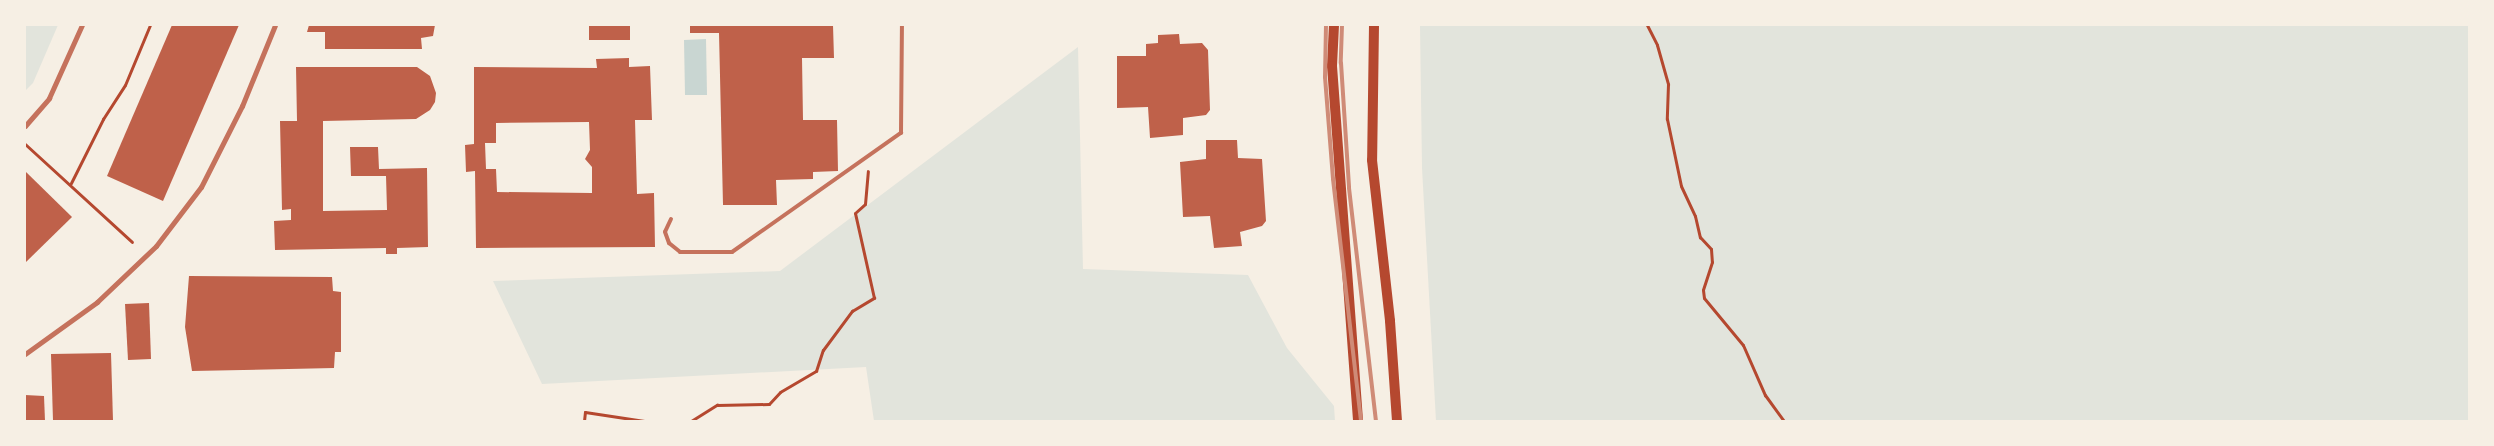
<!DOCTYPE html>
<style>
body{margin:0}
#map{position:relative;width:2494px;height:446px;overflow:hidden;background:#f6efe4;font-family:Signika,sans-serif}
div>[style]{position:absolute}
[style*='--x']{left:calc(var(--x)*1px);top:calc(var(--y)*1px);width:calc(var(--w)*1px);rotate:calc(var(--a)*1deg)}
.green>*{inset:0;background:#e2e4dc}
.water>*{inset:0;background:#c9d6d2}
.building>*{inset:0;background:#bf614a}
.path>*{height:3px;margin:-1.5px;padding:0 1.5px;transform-origin:1.5px;border-radius:1.5px;background:#b5482f}
.service>*{height:4px;margin:-2px;padding:0 2px;transform-origin:2px;border-radius:2px;background:#c5725c}
.minor>*{height:5px;margin:-2.5px;padding:0 2.5px;transform-origin:2.5px;border-radius:2.5px;background:#c5725c}
.secondary>*{height:10px;margin:-5px;padding:0 5px;transform-origin:5px;border-radius:5px;background:#b5482f}
.rail>*{height:4px;margin:-2px;padding:0 2px;transform-origin:2px;border-radius:2px;background:#cf8b77}
span{translate:-50% -50%;white-space:nowrap;text-align:center;line-height:1.15;-webkit-text-stroke:4px #f6efe4;paint-order:stroke}
.frame{position:absolute;inset:0;border:26px solid #f6efe4;pointer-events:none}
</style>
<div id="map">
<div class="green">
<i style="clip-path:polygon(25px 25px,58px 25px,33px 83px,25px 91px)"></i>
<i style="clip-path:polygon(1420px 25px,2469px 25px,2469px 421px,1436px 421px,1422px 168px)"></i>
<i style="clip-path:polygon(1078px 47px,1083px 269px,1248px 275px,1287px 348px,1334px 406px,1335px 421px,874px 421px,866px 367px,542px 384px,493px 281px,780px 271px)"></i>
</div>
<div class="water">
<i style="clip-path:polygon(706px 39px,707px 95px,685px 95px,684px 40px)"></i>
</div>
<div class="building">
<i style="clip-path:polygon(172px 25px,239px 25px,163px 201px,107px 176px)"></i>
<i style="clip-path:polygon(309px 25px,435px 25px,433px 36px,421px 38px,422px 49px,325px 49px,325px 32px,307px 32px)"></i>
<i style="clip-path:polygon(589px 25px,630px 25px,630px 40px,589px 40px)"></i>
<i style="clip-path:polygon(690px 25px,833px 25px,834px 58px,802px 58px,803px 120px,837px 120px,838px 171px,813px 172px,813px 179px,776px 180px,777px 205px,723px 205px,719px 33px,690px 33px)"></i>
<i style="clip-path:polygon(1179px 34px,1180px 44px,1202px 43px,1208px 50px,1210px 110px,1206px 115px,1183px 118px,1183px 135px,1150px 138px,1148px 107px,1117px 108px,1117px 56px,1146px 56px,1146px 44px,1158px 43px,1158px 35px)"></i>
<i style="clip-path:polygon(evenodd,629px 58px,629px 67px,650px 66px,652px 120px,635px 120px,637px 194px,654px 193px,655px 247px,476px 248px,475px 171px,466px 172px,465px 145px,474px 144px,474px 67px,597px 68px,596px 59px,629px 58px,589px 122px,590px 150px,585px 159px,592px 167px,592px 193px,497px 192px,496px 169px,486px 169px,485px 143px,496px 143px,496px 123px,589px 122px)"></i>
<i style="clip-path:polygon(296px 67px,417px 67px,430px 76px,436px 93px,435px 102px,430px 110px,416px 119px,323px 121px,323px 211px,387px 210px,386px 176px,351px 176px,350px 147px,378px 147px,379px 169px,427px 168px,428px 247px,397px 248px,397px 254px,386px 254px,386px 248px,275px 250px,274px 221px,291px 220px,291px 209px,282px 210px,280px 121px,297px 121px)"></i>
<i style="clip-path:polygon(1206px 140px,1237px 140px,1238px 158px,1262px 159px,1266px 221px,1262px 226px,1240px 232px,1242px 246px,1214px 248px,1210px 216px,1183px 217px,1180px 162px,1206px 159px)"></i>
<i style="clip-path:polygon(25px 171px,72px 217px,25px 263px)"></i>
<i style="clip-path:polygon(189px 276px,332px 277px,333px 291px,341px 292px,341px 352px,335px 352px,334px 368px,192px 371px,185px 327px)"></i>
<i style="clip-path:polygon(149px 303px,151px 359px,128px 360px,125px 304px)"></i>
<i style="clip-path:polygon(111px 353px,113px 421px,53px 421px,51px 354px)"></i>
<i style="clip-path:polygon(25px 395px,44px 396px,45px 421px,25px 421px)"></i>
</div>
<div class="path">
<i style="--x:1647;--y:25;--w:22;--a:63"></i>
<i style="--x:1657;--y:45;--w:41;--a:74.2"></i>
<i style="--x:1668;--y:84;--w:35;--a:92"></i>
<i style="--x:1667;--y:119;--w:68;--a:78.2"></i>
<i style="--x:1681;--y:186;--w:33;--a:65"></i>
<i style="--x:1695;--y:216;--w:22;--a:77"></i>
<i style="--x:1700;--y:237;--w:16;--a:47"></i>
<i style="--x:1711;--y:249;--w:13;--a:86"></i>
<i style="--x:1712;--y:262;--w:29;--a:108"></i>
<i style="--x:1703;--y:290;--w:8;--a:83"></i>
<i style="--x:1704;--y:298;--w:61;--a:50.3"></i>
<i style="--x:1743;--y:345;--w:55;--a:66.3"></i>
<i style="--x:1765;--y:395;--w:32;--a:54"></i>
<i style="--x:25;--y:144;--w:145;--a:42.5"></i>
<i style="--x:71;--y:183;--w:72;--a:-63.4"></i>
<i style="--x:103;--y:119;--w:40;--a:-57.1"></i>
<i style="--x:125;--y:85;--w:65;--a:-67.4"></i>
<i style="--x:584;--y:421;--w:9;--a:-84"></i>
<i style="--x:585;--y:412;--w:60;--a:8.7"></i>
<i style="--x:691;--y:421;--w:31;--a:-32"></i>
<i style="--x:717;--y:405;--w:52;--a:-1.1"></i>
<i style="--x:769;--y:404;--w:16;--a:-47"></i>
<i style="--x:780;--y:392;--w:42;--a:-30.3"></i>
<i style="--x:816;--y:371;--w:22;--a:-72"></i>
<i style="--x:823;--y:350;--w:49;--a:-53.4"></i>
<i style="--x:852;--y:311;--w:26;--a:-31"></i>
<i style="--x:874;--y:298;--w:87;--a:-102.6"></i>
<i style="--x:855;--y:213;--w:13;--a:-42"></i>
<i style="--x:865;--y:204;--w:33;--a:-85"></i>
</div>
<div class="service">
<i style="--x:671;--y:219;--w:14;--a:115"></i>
<i style="--x:665;--y:232;--w:12;--a:70"></i>
<i style="--x:669;--y:243;--w:14;--a:39"></i>
<i style="--x:680;--y:252;--w:52;--a:0"></i>
<i style="--x:732;--y:252;--w:207;--a:-35.2"></i>
<i style="--x:901;--y:133;--w:108;--a:-89.5"></i>
</div>
<div class="minor">
<i style="--x:25;--y:126;--w:37;--a:-49"></i>
<i style="--x:49;--y:98;--w:80;--a:-65.7"></i>
<i style="--x:25;--y:354;--w:89;--a:-35.8"></i>
<i style="--x:97;--y:302;--w:81;--a:-43.5"></i>
<i style="--x:156;--y:246;--w:74;--a:-52.7"></i>
<i style="--x:201;--y:187;--w:91;--a:-63.2"></i>
<i style="--x:242;--y:106;--w:87;--a:-67.8"></i>
</div>
<div class="secondary">
<i style="--x:1334;--y:25;--w:41;--a:92.8"></i>
<i style="--x:1332;--y:66;--w:356;--a:85.8"></i>
<i style="--x:1374;--y:25;--w:135;--a:90.8"></i>
<i style="--x:1372;--y:160;--w:162;--a:83.6"></i>
<i style="--x:1390;--y:321;--w:100;--a:86"></i>
</div>
<div class="rail">
<i style="--x:1326;--y:25;--w:52;--a:91.1"></i>
<i style="--x:1325;--y:77;--w:102;--a:85.5"></i>
<i style="--x:1333;--y:179;--w:244;--a:83.4"></i>
<i style="--x:1342;--y:25;--w:38;--a:92"></i>
<i style="--x:1341;--y:63;--w:125;--a:86.3"></i>
<i style="--x:1349;--y:188;--w:235;--a:83.4"></i>
</div>
<div class="frame"></div>
</div>
